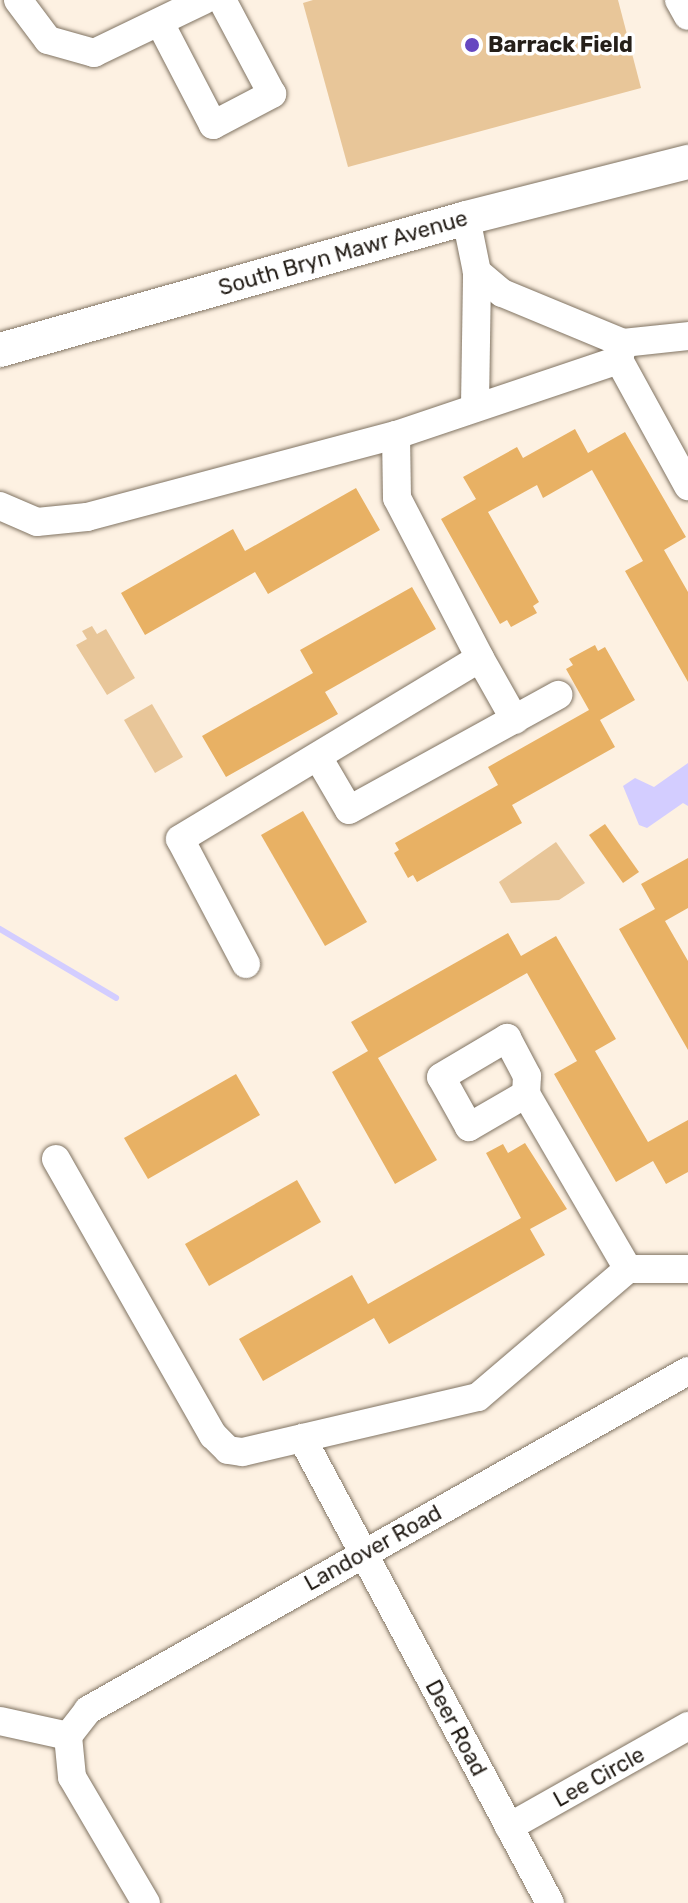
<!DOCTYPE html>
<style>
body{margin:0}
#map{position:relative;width:688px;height:1903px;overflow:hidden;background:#fdf1e2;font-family:Rubik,sans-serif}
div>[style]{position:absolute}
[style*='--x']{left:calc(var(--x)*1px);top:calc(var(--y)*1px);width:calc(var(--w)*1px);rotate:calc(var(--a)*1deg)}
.green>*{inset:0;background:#e8c699}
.water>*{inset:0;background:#d3cdff}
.stream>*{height:6px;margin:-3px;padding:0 3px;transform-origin:3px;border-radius:3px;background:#d3cdff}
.building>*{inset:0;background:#e8b164}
.roads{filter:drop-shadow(0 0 2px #817463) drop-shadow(0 0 2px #817463)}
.minor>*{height:28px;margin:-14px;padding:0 14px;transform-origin:14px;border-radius:14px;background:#fff}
.major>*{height:34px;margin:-17px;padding:0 17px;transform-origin:17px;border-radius:17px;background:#fff}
.dots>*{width:22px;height:22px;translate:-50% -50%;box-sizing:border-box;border:4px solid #fff;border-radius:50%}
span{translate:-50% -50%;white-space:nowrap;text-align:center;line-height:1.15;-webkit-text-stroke:7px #fff;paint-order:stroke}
.poi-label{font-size:22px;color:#251f19;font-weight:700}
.left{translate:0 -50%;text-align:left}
.street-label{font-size:22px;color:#251f19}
</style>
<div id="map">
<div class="green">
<i style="clip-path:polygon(313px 0,618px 0,641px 88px,348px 167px,303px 3px)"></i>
<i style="clip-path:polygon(92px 626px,97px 634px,106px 629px,135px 678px,107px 695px,76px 645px,87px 639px,82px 631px)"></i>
<i style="clip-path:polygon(152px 704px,183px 757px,155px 773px,124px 720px)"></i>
<i style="clip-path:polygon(556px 842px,585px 883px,559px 900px,511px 903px,499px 882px)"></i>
</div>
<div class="water">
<i style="clip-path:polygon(688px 763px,688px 806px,683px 803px,647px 828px,639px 825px,623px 786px,635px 778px,654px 787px)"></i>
</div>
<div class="stream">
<i style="--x:0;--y:929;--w:135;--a:30.7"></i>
</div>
<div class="building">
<i style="clip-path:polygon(575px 429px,588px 453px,625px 432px,686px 537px,664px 550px,688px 592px,688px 682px,625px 571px,643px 561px,592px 470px,543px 498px,537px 485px,488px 512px,539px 602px,533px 606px,537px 613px,511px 627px,507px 620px,500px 624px,441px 519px,476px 499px,463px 477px,517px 447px,523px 458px)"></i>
<i style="clip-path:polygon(356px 488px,380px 530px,268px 594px,255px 572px,145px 635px,121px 593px,233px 529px,245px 551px)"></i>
<i style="clip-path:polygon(412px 587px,436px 629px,325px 692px,338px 714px,226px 777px,202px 736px,313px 673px,300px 650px)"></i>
<i style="clip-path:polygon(595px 645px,598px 651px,605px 647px,635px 700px,600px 720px,615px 747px,512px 805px,522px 823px,417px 882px,413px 875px,408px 878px,394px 853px,399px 850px,395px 843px,498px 785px,488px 767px,589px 710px,566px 669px,573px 665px,569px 659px)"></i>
<i style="clip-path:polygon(303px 811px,367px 922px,325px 946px,261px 835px)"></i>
<i style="clip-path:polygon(605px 824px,639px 872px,623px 883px,589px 835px)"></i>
<i style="clip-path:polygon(688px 858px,688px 908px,665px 921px,688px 961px,688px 1050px,619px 929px,655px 909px,641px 884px)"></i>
<i style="clip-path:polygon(508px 933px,521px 956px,556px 936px,616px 1039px,595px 1051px,648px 1142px,688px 1120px,688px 1172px,666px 1184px,653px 1161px,616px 1182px,554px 1074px,577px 1061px,527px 973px,378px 1058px,437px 1160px,395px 1184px,332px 1072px,368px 1051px,351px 1022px)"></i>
<i style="clip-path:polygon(236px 1074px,260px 1115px,148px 1179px,124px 1138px)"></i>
<i style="clip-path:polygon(525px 1143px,567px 1209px,530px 1229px,545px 1255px,389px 1344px,374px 1318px,263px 1381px,239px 1339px,352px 1275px,368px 1304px,521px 1218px,486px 1153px,503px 1144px,508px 1153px)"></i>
<i style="clip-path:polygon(297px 1180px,321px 1222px,209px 1286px,185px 1244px)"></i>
</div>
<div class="roads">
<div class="minor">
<i style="--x:18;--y:0;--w:50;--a:53.1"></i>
<i style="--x:48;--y:40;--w:48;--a:15.8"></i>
<i style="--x:94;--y:53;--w:122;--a:-25.7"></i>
<i style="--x:679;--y:0;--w:18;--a:61"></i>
<i style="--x:160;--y:23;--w:115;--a:62.5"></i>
<i style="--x:213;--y:125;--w:67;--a:-27.7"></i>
<i style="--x:272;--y:94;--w:106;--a:-118"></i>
<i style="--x:623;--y:343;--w:65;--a:-6.1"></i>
<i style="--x:619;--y:360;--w:144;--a:61.3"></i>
<i style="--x:475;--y:405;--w:133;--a:-89.1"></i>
<i style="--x:0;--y:506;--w:40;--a:23.4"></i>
<i style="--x:37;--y:522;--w:50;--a:-5.7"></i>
<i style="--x:87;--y:517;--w:320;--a:-14.9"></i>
<i style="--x:396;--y:435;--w:235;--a:-18.6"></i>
<i style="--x:619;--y:360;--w:17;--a:-77"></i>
<i style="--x:623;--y:343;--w:131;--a:-157.5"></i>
<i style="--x:502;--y:293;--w:33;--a:-140"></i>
<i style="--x:477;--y:272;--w:55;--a:-101.5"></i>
<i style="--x:480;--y:658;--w:71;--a:60.6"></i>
<i style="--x:318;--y:757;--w:61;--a:59.7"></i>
<i style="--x:349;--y:810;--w:239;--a:-28.8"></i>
<i style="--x:246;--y:964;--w:141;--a:-117.8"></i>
<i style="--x:180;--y:839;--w:350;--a:-31.1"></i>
<i style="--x:480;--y:658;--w:180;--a:-117.4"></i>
<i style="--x:397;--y:498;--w:63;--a:-90.9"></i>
<i style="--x:526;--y:1094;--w:66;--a:149.9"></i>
<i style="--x:469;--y:1127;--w:57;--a:-119.2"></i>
<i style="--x:441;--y:1077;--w:77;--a:-30.6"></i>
<i style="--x:507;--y:1038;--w:43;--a:62.2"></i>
<i style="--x:527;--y:1076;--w:18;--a:93"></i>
<i style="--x:526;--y:1094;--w:203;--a:59.8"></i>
<i style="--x:56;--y:1159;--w:318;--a:60.4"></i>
<i style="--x:213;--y:1435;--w:21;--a:45"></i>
<i style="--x:228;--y:1450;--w:15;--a:8"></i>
<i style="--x:243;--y:1452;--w:241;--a:-13.2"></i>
<i style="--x:478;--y:1397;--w:197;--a:-40.5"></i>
<i style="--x:628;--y:1269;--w:60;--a:0"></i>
<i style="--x:302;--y:1438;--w:527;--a:61.93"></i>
<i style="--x:0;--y:1721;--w:70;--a:12.4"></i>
<i style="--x:68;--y:1736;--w:33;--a:-52"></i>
<i style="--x:88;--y:1710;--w:689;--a:-29.47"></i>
<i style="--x:68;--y:1736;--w:41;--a:84.4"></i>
<i style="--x:72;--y:1777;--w:146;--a:59.6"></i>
<i style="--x:509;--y:1827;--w:206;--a:-29.4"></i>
</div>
<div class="major">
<i style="--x:0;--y:350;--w:484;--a:-15.8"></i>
<i style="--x:466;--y:218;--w:229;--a:-14.2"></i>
</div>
</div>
<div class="dots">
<i style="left:472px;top:45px;background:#6647c0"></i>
</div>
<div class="poi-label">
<span class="left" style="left:488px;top:45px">Barrack Field</span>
</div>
<div class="street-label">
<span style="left:343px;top:253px;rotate:-16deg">South Bryn Mawr Avenue</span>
<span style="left:373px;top:1548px;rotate:-29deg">Landover Road</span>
<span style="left:456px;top:1728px;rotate:62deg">Deer Road</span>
<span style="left:599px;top:1777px;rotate:-29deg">Lee Circle</span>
</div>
</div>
